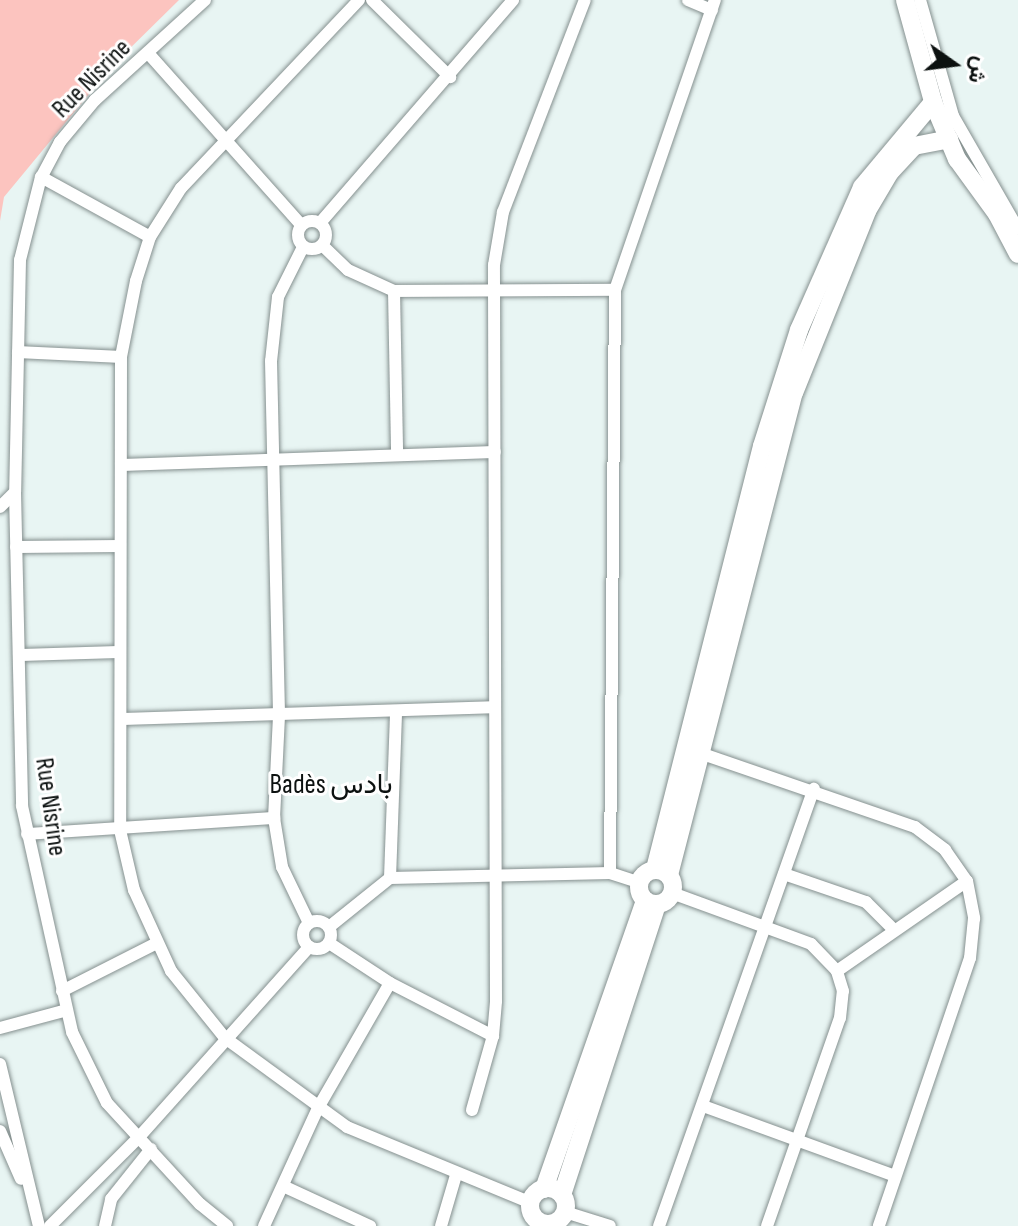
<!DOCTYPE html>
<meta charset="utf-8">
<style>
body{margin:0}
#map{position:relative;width:1018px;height:1226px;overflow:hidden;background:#e8f5f3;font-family:"Sofia Sans Condensed",Vazirmatn,sans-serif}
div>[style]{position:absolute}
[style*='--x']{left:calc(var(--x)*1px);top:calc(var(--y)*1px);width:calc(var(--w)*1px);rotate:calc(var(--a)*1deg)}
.green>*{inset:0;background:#fcc4bf}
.roads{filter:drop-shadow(0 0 2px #85908f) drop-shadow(0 0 2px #85908f)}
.street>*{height:12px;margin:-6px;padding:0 6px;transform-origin:6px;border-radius:6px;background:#fff}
.street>.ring{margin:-6px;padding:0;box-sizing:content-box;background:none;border:12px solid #fff;border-radius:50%}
.secondary>*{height:18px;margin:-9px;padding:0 9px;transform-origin:9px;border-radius:9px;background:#fff}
.secondary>.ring{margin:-9px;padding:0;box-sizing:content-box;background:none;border:18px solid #fff;border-radius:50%}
span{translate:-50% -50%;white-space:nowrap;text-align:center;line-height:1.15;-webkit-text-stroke:6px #fff;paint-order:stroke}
.street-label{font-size:26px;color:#0c1110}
.neighbourhood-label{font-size:28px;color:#0c1110}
.north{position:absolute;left:914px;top:24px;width:80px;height:80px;-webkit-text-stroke:6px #fff;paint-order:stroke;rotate:104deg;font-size:22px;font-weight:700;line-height:32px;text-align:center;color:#0c1110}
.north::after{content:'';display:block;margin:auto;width:28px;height:36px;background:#0c1110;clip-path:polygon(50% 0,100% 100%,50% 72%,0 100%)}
</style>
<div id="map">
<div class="green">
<i style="clip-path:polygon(0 0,179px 0,114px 64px,4px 197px,0 221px)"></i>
</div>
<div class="roads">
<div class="street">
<i style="--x:205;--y:0;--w:149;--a:137.7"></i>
<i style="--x:95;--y:100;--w:55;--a:129.8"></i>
<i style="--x:60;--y:142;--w:40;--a:118"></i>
<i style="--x:41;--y:177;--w:86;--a:104.2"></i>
<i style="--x:20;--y:260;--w:232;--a:91.2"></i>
<i style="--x:15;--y:492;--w:314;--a:88.7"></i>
<i style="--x:22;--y:806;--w:231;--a:77.5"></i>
<i style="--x:72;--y:1032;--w:79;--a:63.8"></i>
<i style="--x:107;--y:1103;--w:137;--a:47.4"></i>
<i style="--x:200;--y:1204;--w:35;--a:39"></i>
<i style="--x:359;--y:0;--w:259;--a:133.4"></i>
<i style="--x:181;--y:188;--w:58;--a:122.3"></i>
<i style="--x:150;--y:237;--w:46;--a:107.7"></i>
<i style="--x:136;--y:281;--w:77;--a:101.2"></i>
<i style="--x:121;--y:357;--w:473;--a:90.1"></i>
<i style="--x:120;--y:830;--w:62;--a:76.9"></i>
<i style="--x:134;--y:890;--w:89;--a:65.4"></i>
<i style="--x:171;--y:971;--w:86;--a:51.1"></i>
<i style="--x:225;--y:1038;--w:151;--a:36.1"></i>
<i style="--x:347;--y:1127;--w:199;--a:22.4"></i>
<i style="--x:372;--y:0;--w:110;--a:44.6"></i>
<i style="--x:688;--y:0;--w:26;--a:23"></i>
<i style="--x:920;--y:0;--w:121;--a:74.1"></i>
<i style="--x:953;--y:116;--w:130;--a:60.1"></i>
<i style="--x:148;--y:53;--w:230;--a:48.3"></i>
<i style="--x:41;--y:177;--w:124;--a:28.8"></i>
<i class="ring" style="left:298px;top:221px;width:16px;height:16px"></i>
<i style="--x:320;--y:223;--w:295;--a:-49.1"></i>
<i style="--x:322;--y:245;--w:36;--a:44"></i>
<i style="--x:348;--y:270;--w:51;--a:24.5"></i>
<i style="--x:394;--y:291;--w:221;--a:-0.3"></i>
<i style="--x:303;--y:247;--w:56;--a:116.6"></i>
<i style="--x:278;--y:297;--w:64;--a:96.2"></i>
<i style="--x:271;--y:361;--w:355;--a:88.7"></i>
<i style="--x:279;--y:716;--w:102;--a:92.8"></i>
<i style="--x:274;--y:818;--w:50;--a:80.7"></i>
<i style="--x:282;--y:867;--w:62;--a:64.3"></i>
<i style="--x:394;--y:291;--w:162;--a:88.9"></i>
<i style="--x:18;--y:352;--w:103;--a:2.8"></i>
<i style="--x:121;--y:465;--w:374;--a:-2"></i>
<i style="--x:0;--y:507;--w:21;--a:-45"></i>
<i style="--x:16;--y:547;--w:104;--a:-0.6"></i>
<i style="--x:19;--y:655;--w:101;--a:-1.7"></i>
<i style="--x:121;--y:719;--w:373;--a:-1.8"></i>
<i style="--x:694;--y:751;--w:234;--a:19"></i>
<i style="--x:915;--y:827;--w:38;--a:37"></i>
<i style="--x:945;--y:850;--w:38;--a:55"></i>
<i style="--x:967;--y:881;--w:38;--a:79"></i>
<i style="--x:974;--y:918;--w:40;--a:95.7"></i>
<i style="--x:970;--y:958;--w:283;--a:108.8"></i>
<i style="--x:27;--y:834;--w:248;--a:-3.7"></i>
<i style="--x:610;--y:873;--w:583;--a:-89.51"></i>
<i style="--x:615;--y:290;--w:307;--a:-71"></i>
<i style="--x:784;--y:874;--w:87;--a:18.9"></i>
<i style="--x:866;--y:902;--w:40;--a:45"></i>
<i style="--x:390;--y:878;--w:165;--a:-87.9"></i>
<i style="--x:672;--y:893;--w:148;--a:20.1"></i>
<i style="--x:811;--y:944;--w:37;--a:46"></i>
<i style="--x:837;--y:971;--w:158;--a:-34.7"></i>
<i class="ring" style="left:303px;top:921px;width:16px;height:16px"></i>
<i style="--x:329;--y:927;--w:78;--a:-38.8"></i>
<i style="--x:390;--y:878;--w:220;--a:-1.3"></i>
<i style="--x:610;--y:873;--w:32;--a:18"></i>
<i style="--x:329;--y:943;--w:73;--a:33.3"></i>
<i style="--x:390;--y:983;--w:116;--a:27.2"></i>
<i style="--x:62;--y:991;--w:106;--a:-26.8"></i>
<i style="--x:0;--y:1028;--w:69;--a:-15"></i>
<i style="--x:0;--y:1064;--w:167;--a:76.5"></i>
<i style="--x:703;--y:1106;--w:204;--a:20"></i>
<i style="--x:472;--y:1110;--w:77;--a:-74.2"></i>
<i style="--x:493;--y:1036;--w:35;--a:-85"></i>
<i style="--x:496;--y:1001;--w:736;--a:-90.16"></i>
<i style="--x:494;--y:265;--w:54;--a:-80.4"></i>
<i style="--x:503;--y:212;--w:227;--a:-68.9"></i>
<i style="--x:0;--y:1131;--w:52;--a:66.4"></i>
<i style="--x:283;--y:1186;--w:96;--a:24.7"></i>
<i style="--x:565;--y:1212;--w:47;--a:17.3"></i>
<i style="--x:50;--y:1226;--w:127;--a:-45"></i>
<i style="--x:140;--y:1136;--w:254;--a:-48.2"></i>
<i style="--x:105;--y:1226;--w:28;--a:-77"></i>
<i style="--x:111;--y:1199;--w:64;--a:-51.3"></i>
<i style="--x:264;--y:1226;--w:130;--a:-65.4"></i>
<i style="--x:318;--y:1108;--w:144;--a:-60.1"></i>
<i style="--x:441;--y:1226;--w:53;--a:-73.6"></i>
<i style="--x:659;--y:1226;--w:464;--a:-70.5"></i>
<i style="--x:767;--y:1226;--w:220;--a:-70.7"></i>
<i style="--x:840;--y:1018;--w:27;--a:-84"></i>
<i style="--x:843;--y:991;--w:21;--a:-107"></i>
</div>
<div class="secondary">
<i style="--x:905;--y:0;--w:106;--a:74.6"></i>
<i style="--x:933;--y:102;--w:62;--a:67.2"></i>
<i style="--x:957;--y:159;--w:68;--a:54"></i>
<i style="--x:997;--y:214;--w:45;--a:62.3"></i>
<i style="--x:655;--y:869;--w:436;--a:-75.8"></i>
<i style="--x:762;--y:446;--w:122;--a:-72.3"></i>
<i style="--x:799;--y:330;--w:156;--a:-66.2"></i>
<i style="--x:862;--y:187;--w:111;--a:-50.1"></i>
<i class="ring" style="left:639px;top:870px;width:16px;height:16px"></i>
<i style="--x:669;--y:875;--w:498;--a:-75.5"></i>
<i style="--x:794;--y:393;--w:196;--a:-68.1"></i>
<i style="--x:867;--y:211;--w:45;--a:-59.5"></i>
<i style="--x:890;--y:172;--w:35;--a:-47"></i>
<i style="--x:914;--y:146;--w:36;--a:-11"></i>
<i class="ring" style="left:530px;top:1188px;width:18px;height:18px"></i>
<i style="--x:544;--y:1189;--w:306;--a:-70.7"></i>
<i style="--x:562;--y:1195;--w:306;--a:-71.9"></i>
</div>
</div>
<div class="street-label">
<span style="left:92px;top:79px;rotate:-45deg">Rue Nisrine</span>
<span style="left:50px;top:807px;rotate:82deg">Rue Nisrine</span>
</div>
<div class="neighbourhood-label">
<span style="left:331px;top:785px">Badès بادس</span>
</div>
<div class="north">ش</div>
</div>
